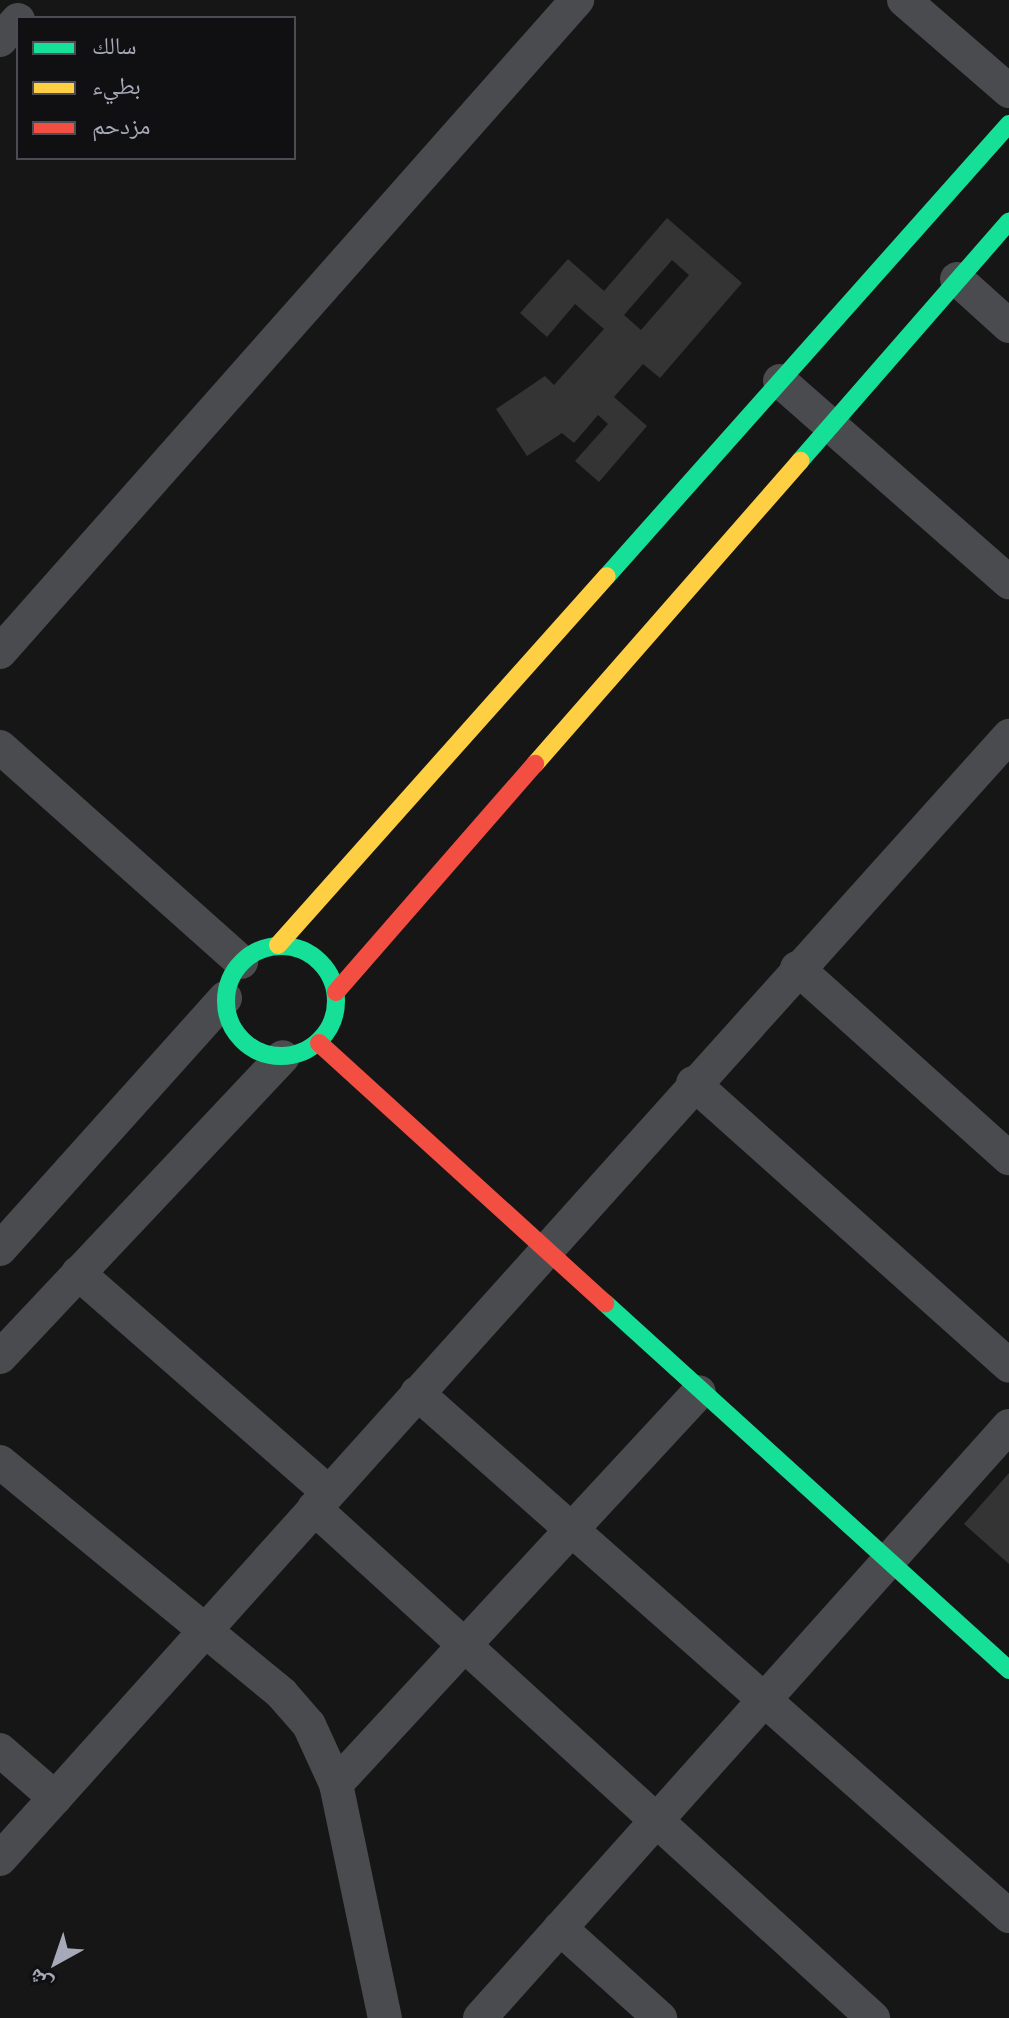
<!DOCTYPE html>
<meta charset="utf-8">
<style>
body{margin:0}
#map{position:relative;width:1009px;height:2018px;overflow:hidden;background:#161616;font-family:"Roboto Condensed","Noto Naskh Arabic",sans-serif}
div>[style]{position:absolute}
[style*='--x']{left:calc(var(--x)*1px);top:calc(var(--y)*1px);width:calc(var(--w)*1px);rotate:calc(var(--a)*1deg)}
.building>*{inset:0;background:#343435}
.street>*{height:34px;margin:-17px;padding:0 17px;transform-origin:17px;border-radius:17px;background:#4a4b4f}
.fast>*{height:18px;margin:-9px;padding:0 9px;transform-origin:9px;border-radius:9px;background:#16e098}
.fast>.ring{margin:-9px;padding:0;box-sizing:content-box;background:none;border:18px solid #16e098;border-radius:50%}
.slow>*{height:18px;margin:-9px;padding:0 9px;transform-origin:9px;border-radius:9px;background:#ffcf43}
.jam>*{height:18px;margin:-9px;padding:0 9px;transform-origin:9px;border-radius:9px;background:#f24e42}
span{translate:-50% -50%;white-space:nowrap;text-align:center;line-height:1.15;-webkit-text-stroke:8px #101012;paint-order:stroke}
.legend{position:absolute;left:16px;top:16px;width:280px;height:144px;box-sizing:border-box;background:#101012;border:2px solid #4c4d54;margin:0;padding:10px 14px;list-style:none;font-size:24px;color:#a6a9b8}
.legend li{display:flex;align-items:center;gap:16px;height:40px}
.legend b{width:40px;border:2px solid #4c4d54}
.north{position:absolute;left:16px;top:1922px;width:80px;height:80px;-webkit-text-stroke:6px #101012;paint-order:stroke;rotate:220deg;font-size:22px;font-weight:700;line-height:32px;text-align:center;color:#a6a9b8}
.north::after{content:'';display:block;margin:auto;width:28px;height:36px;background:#a6a9b8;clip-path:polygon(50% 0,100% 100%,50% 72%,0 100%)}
</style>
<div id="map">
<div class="building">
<i style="clip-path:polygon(evenodd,667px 218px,742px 283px,660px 378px,643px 364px,614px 397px,647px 426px,599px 482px,575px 461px,608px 424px,598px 415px,574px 443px,562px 433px,527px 456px,496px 409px,545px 376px,554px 385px,604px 329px,575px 304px,547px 337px,520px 313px,568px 259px,604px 291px,667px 218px,672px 260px,689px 275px,641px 330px,624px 315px,672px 260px)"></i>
<i style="clip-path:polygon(1009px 1473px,1009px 1564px,964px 1524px)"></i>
</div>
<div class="street">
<i style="--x:904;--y:0;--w:139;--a:40.9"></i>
<i style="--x:0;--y:40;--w:27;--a:-48"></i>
<i style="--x:957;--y:279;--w:70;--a:42.1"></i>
<i style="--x:780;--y:381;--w:305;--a:41.3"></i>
<i style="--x:0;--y:652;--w:871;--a:-48.49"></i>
<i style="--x:0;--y:747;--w:323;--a:41.7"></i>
<i style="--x:797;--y:968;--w:285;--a:41.9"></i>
<i style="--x:693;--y:1083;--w:424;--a:41.8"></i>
<i style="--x:0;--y:1249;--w:337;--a:-48.1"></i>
<i style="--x:78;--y:1273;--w:332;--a:41.2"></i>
<i style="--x:0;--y:1357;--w:412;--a:-46.7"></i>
<i style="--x:417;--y:1393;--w:790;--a:41.46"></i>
<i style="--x:0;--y:1462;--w:365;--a:39.4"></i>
<i style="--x:282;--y:1694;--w:41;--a:48.9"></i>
<i style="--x:309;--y:1725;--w:65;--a:65.4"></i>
<i style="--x:336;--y:1784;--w:239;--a:78.2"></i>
<i style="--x:314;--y:1508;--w:757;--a:42.38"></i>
<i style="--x:0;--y:1750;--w:73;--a:41.1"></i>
<i style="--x:336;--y:1784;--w:534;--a:-47.2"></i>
<i style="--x:0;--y:1859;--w:1510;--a:-48.06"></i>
<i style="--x:560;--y:1928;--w:135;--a:42"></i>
<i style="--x:480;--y:2018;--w:794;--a:-48.22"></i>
</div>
<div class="fast">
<i style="--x:800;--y:461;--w:318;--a:-48.9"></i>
<i style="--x:607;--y:576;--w:605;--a:-48.35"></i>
<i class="ring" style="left:226px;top:946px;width:92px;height:92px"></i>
<i style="--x:605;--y:1303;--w:546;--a:42.25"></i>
</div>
<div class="slow">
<i style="--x:535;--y:764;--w:403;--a:-48.8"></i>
<i style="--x:278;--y:945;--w:494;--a:-48.3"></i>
</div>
<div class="jam">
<i style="--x:336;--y:992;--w:303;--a:-48.9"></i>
<i style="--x:319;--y:1043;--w:387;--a:42.3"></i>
</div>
<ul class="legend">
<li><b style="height:10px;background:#16e098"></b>سالك</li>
<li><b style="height:10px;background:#ffcf43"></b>بطيء</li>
<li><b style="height:10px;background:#f24e42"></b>مزدحم</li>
</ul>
<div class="north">ش</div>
</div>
